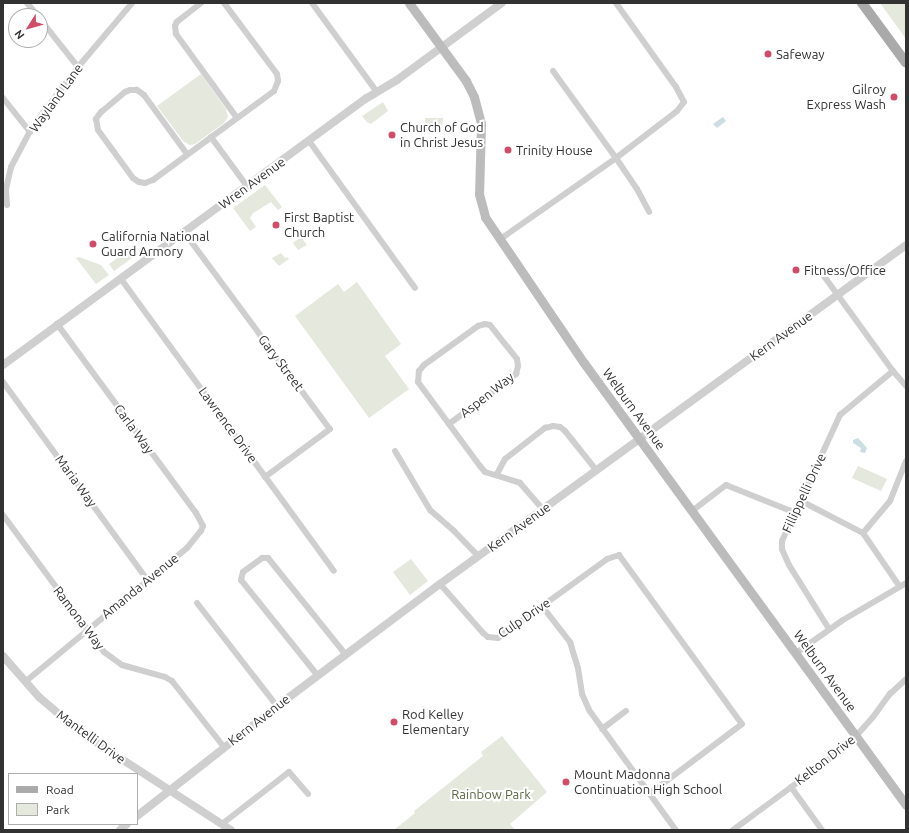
<!DOCTYPE html>
<style>
body{margin:0}
#map{position:relative;width:909px;height:833px;overflow:hidden;background:#fff;font-family:Ubuntu,sans-serif}
div>[style]{position:absolute}
[style*='--x']{left:calc(var(--x)*1px);top:calc(var(--y)*1px);width:calc(var(--w)*1px);rotate:calc(var(--a)*1deg)}
.green>*{inset:0;background:#e4e8dd}
.water>*{inset:0;background:#cadee4}
.minor>*{height:6px;margin:-3px;padding:0 3px;transform-origin:3px;border-radius:3px;background:#cfcfcf}
.tertiary>*{height:8px;margin:-4px;padding:0 4px;transform-origin:4px;border-radius:4px;background:#cfcfcf}
.secondary>*{height:9px;margin:-4.5px;padding:0 4.5px;transform-origin:4.5px;border-radius:4.5px;background:#bcbcbc}
.primary>*{height:10px;margin:-5px;padding:0 5px;transform-origin:5px;border-radius:5px;background:#aaa}
.dots>*{width:11px;height:11px;translate:-50% -50%;box-sizing:border-box;border:2px solid #fff;border-radius:50%}
span{translate:-50% -50%;white-space:nowrap;text-align:center;line-height:1.15;-webkit-text-stroke:4px #fff;paint-order:stroke}
.poi-label{font-size:13px;color:#323232}
.left{translate:0 -50%;text-align:left}
.right{translate:-100% -50%;text-align:right}
.street-label{font-size:13px;color:#323232}
.park-label{font-size:13px;color:#5b6a44}
.frame{position:absolute;inset:0;border:4px solid #323232;pointer-events:none}
.legend{position:absolute;left:8px;top:773px;width:130px;height:52px;box-sizing:border-box;background:#fff;border:1px solid #adadad;margin:0;padding:5px 7px;list-style:none;font-size:12px;color:#323232}
.legend li{display:flex;align-items:center;gap:8px;height:20px}
.legend b{width:20px;border:1px solid #adadad}
.north{position:absolute;left:8px;top:8px;width:40px;height:40px;box-sizing:border-box;background:#fff;border:1px solid #adadad;border-radius:50%;rotate:233deg;font-size:11px;font-weight:700;line-height:16px;text-align:center;color:#323232}
.north::after{content:'';display:block;margin:auto;width:14px;height:18px;background:#d14c68;clip-path:polygon(50% 0,100% 100%,50% 72%,0 100%)}
</style>
<div id="map">
<div class="green">
<i style="clip-path:polygon(880px 3px,906px 3px,906px 39px)"></i>
<i style="clip-path:polygon(201px 74px,226px 109px,228px 117px,224px 123px,195px 144px,190px 145px,183px 141px,157px 106px)"></i>
<i style="clip-path:polygon(383px 102px,388px 111px,371px 124px,367px 122px,362px 116px)"></i>
<i style="clip-path:polygon(425px 118px,443px 118px,442px 129px,425px 128px)"></i>
<i style="clip-path:polygon(265px 185px,282px 207px,278px 210px,271px 202px,253px 213px,250px 218px,256px 227px,250px 231px,233px 208px)"></i>
<i style="clip-path:polygon(301px 237px,307px 245px,298px 250px,293px 243px)"></i>
<i style="clip-path:polygon(130px 249px,135px 256px,114px 271px,109px 264px)"></i>
<i style="clip-path:polygon(281px 253px,285px 258px,287px 257px,289px 259px,279px 266px,272px 258px)"></i>
<i style="clip-path:polygon(79px 257px,101px 265px,109px 275px,96px 284px,76px 258px)"></i>
<i style="clip-path:polygon(357px 282px,401px 344px,385px 356px,409px 389px,369px 418px,295px 316px,338px 284px,344px 292px)"></i>
<i style="clip-path:polygon(858px 466px,887px 479px,881px 491px,852px 478px)"></i>
<i style="clip-path:polygon(411px 559px,428px 581px,410px 595px,393px 572px)"></i>
<i style="clip-path:polygon(502px 736px,547px 792px,510px 824px,515px 830px,394px 830px,415px 813px,414px 811px,483px 756px,481px 752px)"></i>
</div>
<div class="water">
<i style="clip-path:polygon(723px 117px,726px 121px,717px 128px,713px 124px)"></i>
<i style="clip-path:polygon(858px 438px,867px 448px,865px 453px,860px 452px,861px 448px,853px 443px,853px 440px)"></i>
</div>
<div class="minor">
<i style="--x:27;--y:3;--w:17;--a:50"></i>
<i style="--x:201;--y:3;--w:31;--a:142"></i>
<i style="--x:177;--y:22;--w:4;--a:117"></i>
<i style="--x:175;--y:26;--w:8;--a:83"></i>
<i style="--x:176;--y:34;--w:104;--a:54"></i>
<i style="--x:312;--y:3;--w:110;--a:53.9"></i>
<i style="--x:40;--y:19;--w:61;--a:51.6"></i>
<i style="--x:553;--y:71;--w:107;--a:54.1"></i>
<i style="--x:616;--y:158;--w:37;--a:56"></i>
<i style="--x:637;--y:189;--w:26;--a:62"></i>
<i style="--x:3;--y:98;--w:43;--a:51.5"></i>
<i style="--x:211;--y:137;--w:61;--a:53.7"></i>
<i style="--x:309;--y:141;--w:181;--a:54.2"></i>
<i style="--x:187;--y:154;--w:73;--a:-126.1"></i>
<i style="--x:144;--y:95;--w:9;--a:-144"></i>
<i style="--x:137;--y:90;--w:7;--a:180"></i>
<i style="--x:130;--y:90;--w:5;--a:158"></i>
<i style="--x:125;--y:92;--w:31;--a:140"></i>
<i style="--x:101;--y:112;--w:9;--a:126"></i>
<i style="--x:96;--y:119;--w:11;--a:80"></i>
<i style="--x:98;--y:130;--w:59;--a:53.9"></i>
<i style="--x:133;--y:178;--w:7;--a:34"></i>
<i style="--x:139;--y:182;--w:6;--a:9"></i>
<i style="--x:145;--y:183;--w:9;--a:-21"></i>
<i style="--x:153;--y:180;--w:150;--a:-36.3"></i>
<i style="--x:274;--y:91;--w:11;--a:-68"></i>
<i style="--x:278;--y:81;--w:7;--a:-98"></i>
<i style="--x:277;--y:74;--w:89;--a:-126.7"></i>
<i style="--x:7;--y:205;--w:16;--a:-94"></i>
<i style="--x:6;--y:189;--w:23;--a:-77"></i>
<i style="--x:11;--y:167;--w:40;--a:-62"></i>
<i style="--x:30;--y:132;--w:23;--a:-56"></i>
<i style="--x:43;--y:113;--w:58;--a:-52.7"></i>
<i style="--x:78;--y:67;--w:84;--a:-49.8"></i>
<i style="--x:184;--y:232;--w:245;--a:53.5"></i>
<i style="--x:330;--y:429;--w:81;--a:143.6"></i>
<i style="--x:499;--y:240;--w:143;--a:-35"></i>
<i style="--x:616;--y:158;--w:77;--a:-37.6"></i>
<i style="--x:677;--y:111;--w:11;--a:-52"></i>
<i style="--x:684;--y:102;--w:17;--a:-118"></i>
<i style="--x:676;--y:87;--w:103;--a:-125.5"></i>
<i style="--x:821;--y:272;--w:122;--a:54"></i>
<i style="--x:893;--y:371;--w:20;--a:49"></i>
<i style="--x:121;--y:279;--w:361;--a:53.9"></i>
<i style="--x:3;--y:382;--w:246;--a:53.9"></i>
<i style="--x:449;--y:424;--w:84;--a:-36.7"></i>
<i style="--x:516;--y:374;--w:8;--a:-76"></i>
<i style="--x:518;--y:366;--w:7;--a:-98"></i>
<i style="--x:517;--y:359;--w:43;--a:-128.5"></i>
<i style="--x:490;--y:325;--w:5;--a:-169"></i>
<i style="--x:485;--y:324;--w:7;--a:164"></i>
<i style="--x:478;--y:326;--w:67;--a:144.2"></i>
<i style="--x:424;--y:365;--w:8;--a:130"></i>
<i style="--x:419;--y:371;--w:11;--a:95"></i>
<i style="--x:418;--y:382;--w:104;--a:53.6"></i>
<i style="--x:480;--y:466;--w:8;--a:50"></i>
<i style="--x:485;--y:472;--w:37;--a:17"></i>
<i style="--x:520;--y:483;--w:35;--a:49"></i>
<i style="--x:395;--y:451;--w:69;--a:59.3"></i>
<i style="--x:430;--y:510;--w:32;--a:41"></i>
<i style="--x:454;--y:531;--w:35;--a:46"></i>
<i style="--x:497;--y:474;--w:17;--a:-62"></i>
<i style="--x:505;--y:459;--w:51;--a:-37.8"></i>
<i style="--x:545;--y:428;--w:8;--a:-14"></i>
<i style="--x:553;--y:426;--w:7;--a:8"></i>
<i style="--x:560;--y:427;--w:6;--a:39"></i>
<i style="--x:565;--y:431;--w:51;--a:51.3"></i>
<i style="--x:801;--y:501;--w:70;--a:27.3"></i>
<i style="--x:863;--y:533;--w:65;--a:55.6"></i>
<i style="--x:692;--y:511;--w:43;--a:-37.4"></i>
<i style="--x:726;--y:485;--w:75;--a:21.8"></i>
<i style="--x:3;--y:515;--w:170;--a:53.6"></i>
<i style="--x:104;--y:652;--w:22;--a:36"></i>
<i style="--x:122;--y:665;--w:45;--a:15.6"></i>
<i style="--x:165;--y:677;--w:8;--a:30"></i>
<i style="--x:172;--y:681;--w:84;--a:51.8"></i>
<i style="--x:863;--y:533;--w:42;--a:-49.8"></i>
<i style="--x:890;--y:501;--w:43;--a:-68.2"></i>
<i style="--x:440;--y:584;--w:65;--a:48.7"></i>
<i style="--x:483;--y:633;--w:6;--a:39"></i>
<i style="--x:488;--y:637;--w:10;--a:6"></i>
<i style="--x:498;--y:638;--w:135;--a:-35.9"></i>
<i style="--x:607;--y:559;--w:13;--a:-18"></i>
<i style="--x:619;--y:555;--w:209;--a:54"></i>
<i style="--x:742;--y:724;--w:116;--a:143"></i>
<i style="--x:197;--y:603;--w:130;--a:52.2"></i>
<i style="--x:542;--y:606;--w:46;--a:52.1"></i>
<i style="--x:570;--y:642;--w:27;--a:73"></i>
<i style="--x:578;--y:668;--w:26;--a:81"></i>
<i style="--x:582;--y:694;--w:17;--a:66"></i>
<i style="--x:589;--y:710;--w:148;--a:54.1"></i>
<i style="--x:829;--y:629;--w:75;--a:-122"></i>
<i style="--x:789;--y:565;--w:17;--a:-114"></i>
<i style="--x:782;--y:549;--w:8;--a:-90"></i>
<i style="--x:782;--y:541;--w:139;--a:-65.3"></i>
<i style="--x:840;--y:415;--w:69;--a:-39.7"></i>
<i style="--x:796;--y:653;--w:57;--a:-35.1"></i>
<i style="--x:843;--y:620;--w:73;--a:-30.4"></i>
<i style="--x:318;--y:676;--w:123;--a:-128.7"></i>
<i style="--x:241;--y:580;--w:8;--a:-76"></i>
<i style="--x:243;--y:572;--w:24;--a:-36"></i>
<i style="--x:262;--y:558;--w:6;--a:0"></i>
<i style="--x:268;--y:558;--w:124;--a:51.2"></i>
<i style="--x:25;--y:682;--w:210;--a:-39.6"></i>
<i style="--x:187;--y:548;--w:22;--a:-51"></i>
<i style="--x:201;--y:531;--w:5;--a:-68"></i>
<i style="--x:203;--y:526;--w:15;--a:-118"></i>
<i style="--x:196;--y:513;--w:235;--a:-126.3"></i>
<i style="--x:602;--y:729;--w:30;--a:-37"></i>
<i style="--x:791;--y:787;--w:53;--a:54.2"></i>
<i style="--x:222;--y:824;--w:85;--a:-37.8"></i>
<i style="--x:289;--y:772;--w:29;--a:49"></i>
<i style="--x:733;--y:830;--w:142;--a:-36.4"></i>
<i style="--x:847;--y:746;--w:39;--a:-48"></i>
<i style="--x:873;--y:717;--w:29;--a:-54"></i>
<i style="--x:890;--y:694;--w:22;--a:-43"></i>
</div>
<div class="tertiary">
<i style="--x:3;--y:365;--w:451;--a:-36.3"></i>
<i style="--x:367;--y:98;--w:35;--a:-31"></i>
<i style="--x:397;--y:80;--w:130;--a:-36.3"></i>
<i style="--x:3;--y:656;--w:55;--a:48.7"></i>
<i style="--x:39;--y:697;--w:54;--a:40.5"></i>
<i style="--x:80;--y:732;--w:180;--a:33"></i>
<i style="--x:137;--y:816;--w:192;--a:-38"></i>
<i style="--x:288;--y:698;--w:190;--a:-36.9"></i>
<i style="--x:440;--y:584;--w:576;--a:-36.03"></i>
<i style="--x:120;--y:830;--w:9;--a:-41"></i>
</div>
<div class="secondary">
<i style="--x:409;--y:3;--w:97;--a:53.8"></i>
<i style="--x:466;--y:81;--w:18;--a:63"></i>
<i style="--x:474;--y:97;--w:28;--a:75"></i>
<i style="--x:481;--y:124;--w:70;--a:91.6"></i>
<i style="--x:479;--y:194;--w:24;--a:75"></i>
<i style="--x:485;--y:217;--w:176;--a:55.9"></i>
<i style="--x:584;--y:363;--w:547;--a:53.93"></i>
</div>
<div class="primary">
<i style="--x:862;--y:3;--w:74;--a:53.7"></i>
</div>
<div class="dots">
<i style="left:768px;top:54px;background:#d14c68"></i>
<i style="left:894px;top:97px;background:#d14c68"></i>
<i style="left:392px;top:135px;background:#d14c68"></i>
<i style="left:508px;top:150px;background:#d14c68"></i>
<i style="left:276px;top:225px;background:#d14c68"></i>
<i style="left:93px;top:244px;background:#d14c68"></i>
<i style="left:796px;top:270px;background:#d14c68"></i>
<i style="left:394px;top:722px;background:#d14c68"></i>
<i style="left:566px;top:782px;background:#d14c68"></i>
</div>
<div class="poi-label">
<span class="left" style="left:776px;top:54px">Safeway</span>
<span class="right" style="left:886px;top:97px">Gilroy<br>Express Wash</span>
<span class="left" style="left:400px;top:135px">Church of God<br>in Christ Jesus</span>
<span class="left" style="left:516px;top:150px">Trinity House</span>
<span class="left" style="left:284px;top:225px">First Baptist<br>Church</span>
<span class="left" style="left:101px;top:244px">California National<br>Guard Armory</span>
<span class="left" style="left:804px;top:270px">Fitness/Office</span>
<span class="left" style="left:402px;top:722px">Rod Kelley<br>Elementary</span>
<span class="left" style="left:574px;top:782px">Mount Madonna<br>Continuation High School</span>
</div>
<div class="street-label">
<span style="left:56px;top:98px;rotate:-54deg">Wayland Lane</span>
<span style="left:252px;top:183px;rotate:-36deg">Wren Avenue</span>
<span style="left:781px;top:336px;rotate:-36deg">Kern Avenue</span>
<span style="left:281px;top:363px;rotate:53deg">Gary Street</span>
<span style="left:487px;top:395px;rotate:-38deg">Aspen Way</span>
<span style="left:634px;top:409px;rotate:54deg">Welburn Avenue</span>
<span style="left:228px;top:425px;rotate:54deg">Lawrence Drive</span>
<span style="left:134px;top:429px;rotate:54deg">Carla Way</span>
<span style="left:76px;top:481px;rotate:54deg">Maria Way</span>
<span style="left:804px;top:493px;rotate:-65deg">Fillippelli Drive</span>
<span style="left:519px;top:527px;rotate:-36deg">Kern Avenue</span>
<span style="left:140px;top:586px;rotate:-39deg">Amanda Avenue</span>
<span style="left:79px;top:618px;rotate:53deg">Ramona Way</span>
<span style="left:524px;top:618px;rotate:-34deg">Culp Drive</span>
<span style="left:825px;top:671px;rotate:54deg">Welburn Avenue</span>
<span style="left:259px;top:720px;rotate:-38deg">Kern Avenue</span>
<span style="left:91px;top:737px;rotate:36deg">Mantelli Drive</span>
<span style="left:825px;top:760px;rotate:-38deg">Kelton Drive</span>
</div>
<div class="park-label">
<span style="left:491px;top:794px">Rainbow Park</span>
</div>
<div class="frame"></div>
<ul class="legend">
<li><b style="height:5px;background:#aaa"></b>Road</li>
<li><b style="height:11px;background:#e4e8dd"></b>Park</li>
</ul>
<div class="north">N</div>
</div>
